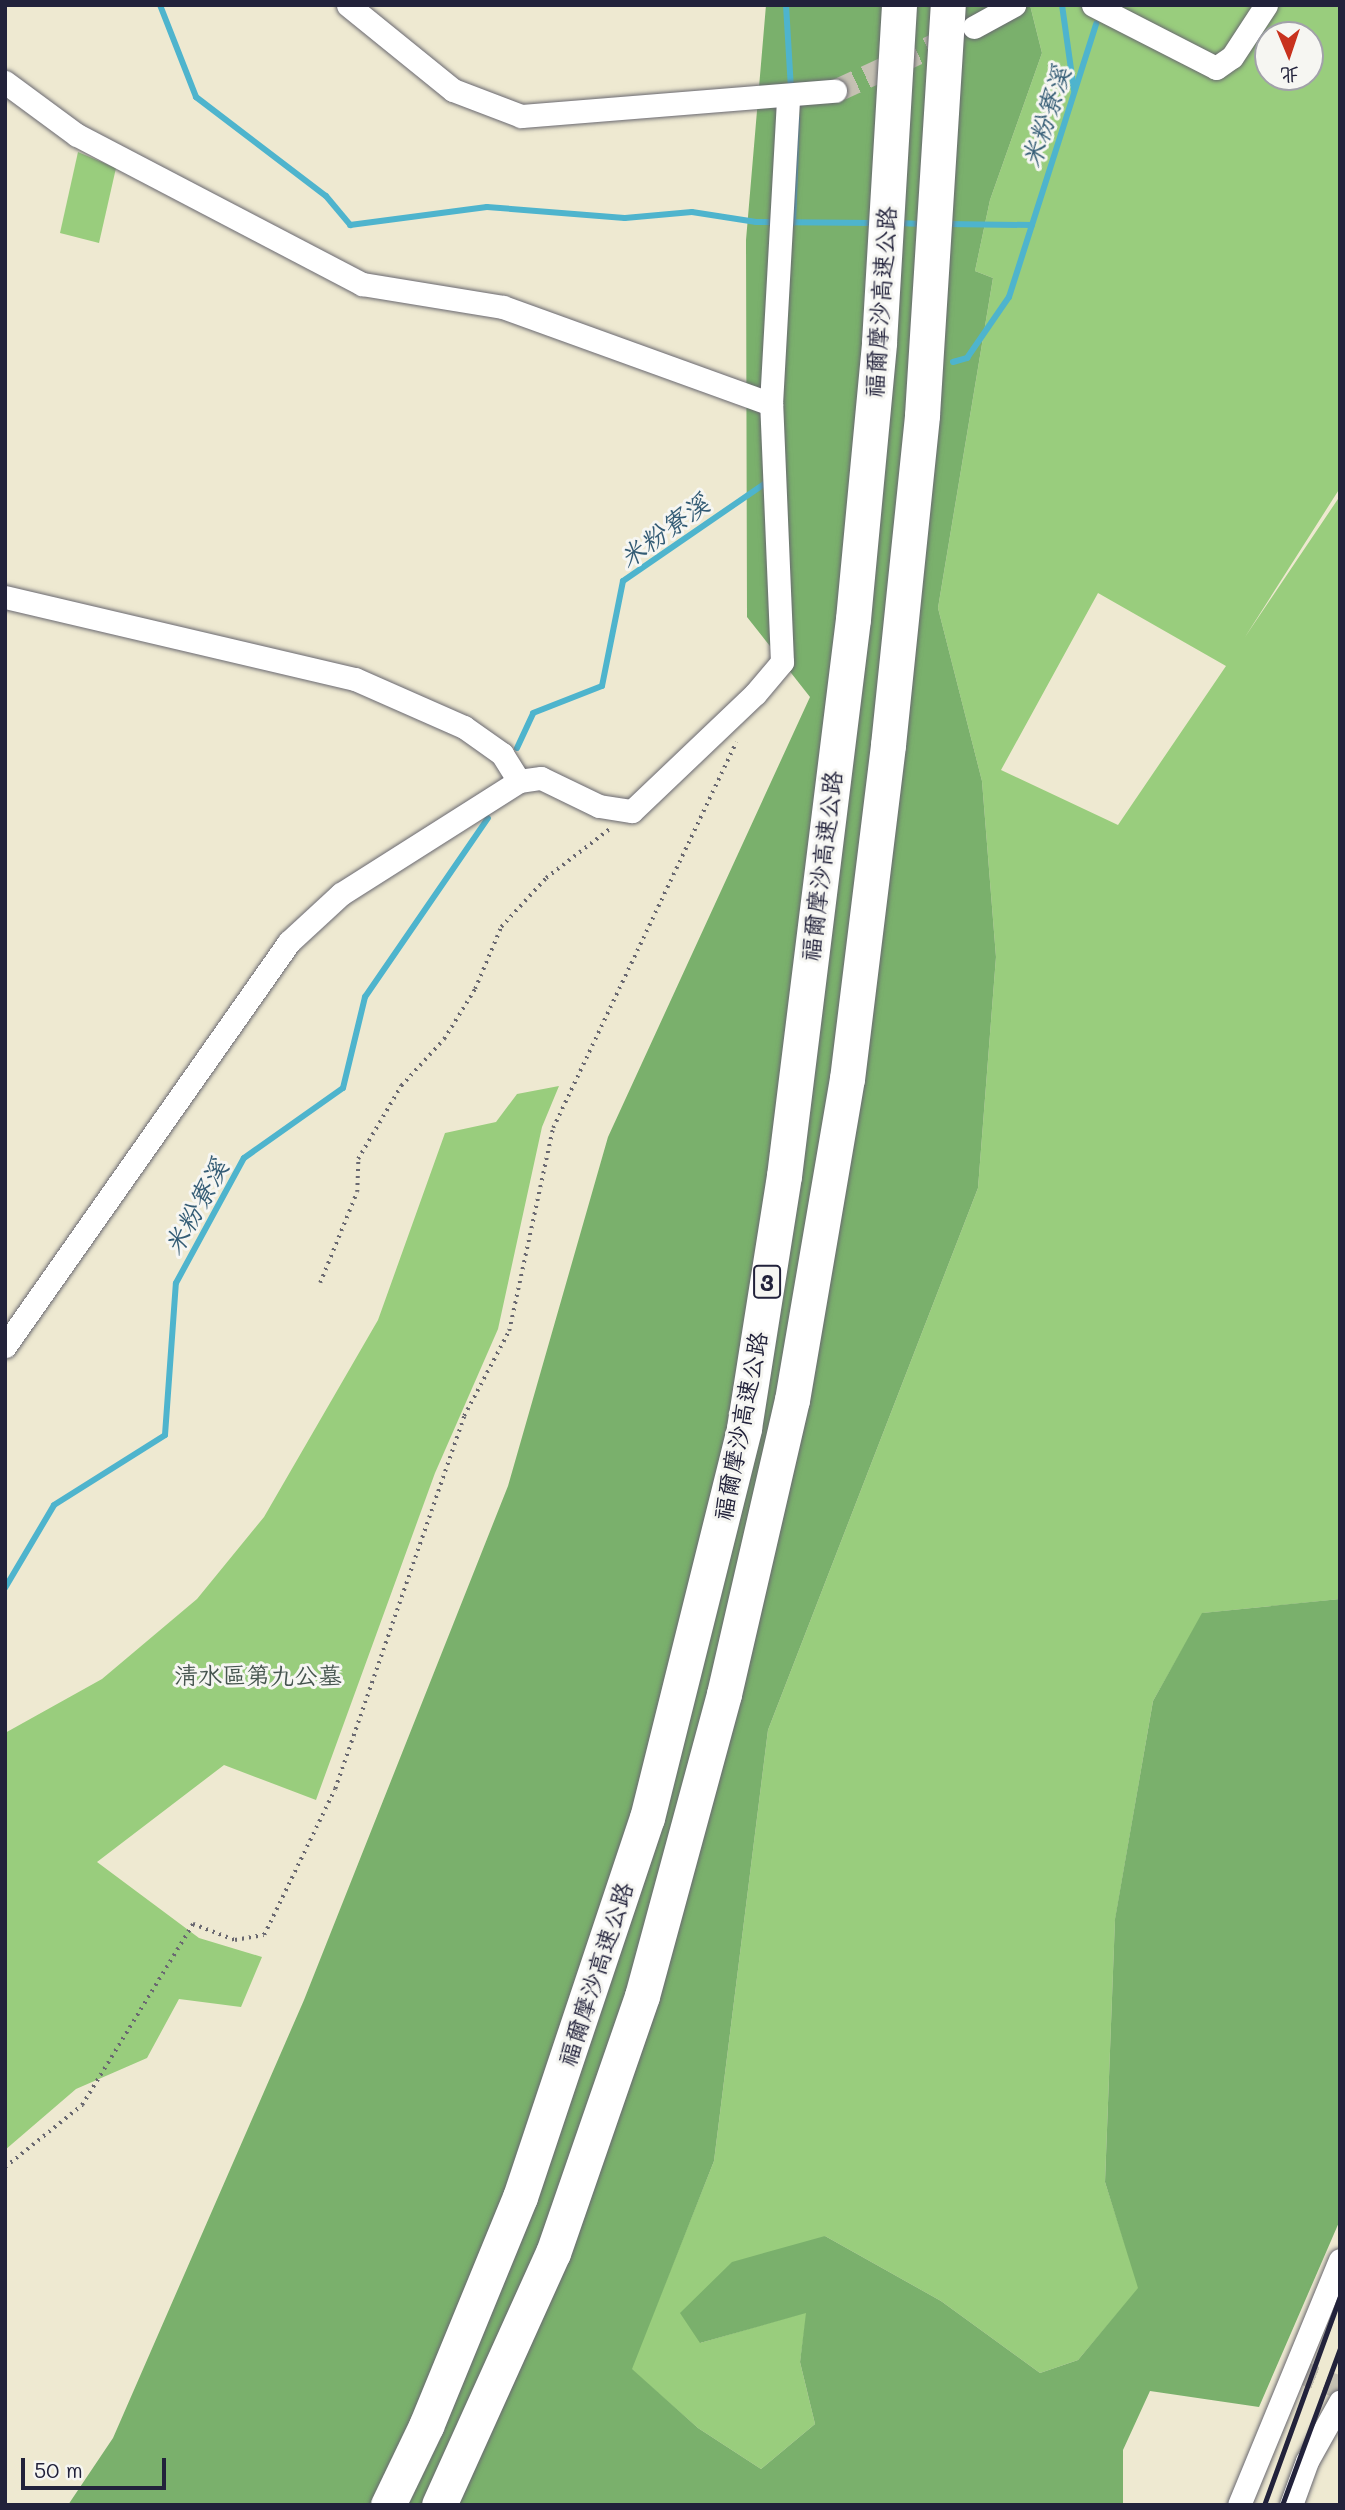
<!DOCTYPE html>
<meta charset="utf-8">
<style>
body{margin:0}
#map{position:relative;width:1345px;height:2510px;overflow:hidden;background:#eee9d1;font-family:Mali,"LXGW WenKai TC",sans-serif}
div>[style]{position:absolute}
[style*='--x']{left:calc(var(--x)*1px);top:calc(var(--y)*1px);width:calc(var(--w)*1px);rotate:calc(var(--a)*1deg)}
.green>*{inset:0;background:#99cd7d}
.forest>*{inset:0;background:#7ab06c}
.stream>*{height:6px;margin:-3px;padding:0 3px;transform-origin:3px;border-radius:3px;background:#4eb4cd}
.minor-tunnel>*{height:23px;margin-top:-11.5px;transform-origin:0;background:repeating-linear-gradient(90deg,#c5c1b3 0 23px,transparent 0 34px)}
.path>*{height:3.5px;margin-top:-1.75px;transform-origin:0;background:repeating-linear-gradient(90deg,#696870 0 2px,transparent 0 7px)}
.roads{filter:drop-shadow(0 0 2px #696870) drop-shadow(0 0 2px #696870)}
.minor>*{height:23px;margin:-11.5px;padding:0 11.5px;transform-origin:11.5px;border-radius:11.5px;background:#fff}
.highway>*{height:35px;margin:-17.5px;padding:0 17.5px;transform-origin:17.5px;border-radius:17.5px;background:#fff}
.rail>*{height:5px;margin:-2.5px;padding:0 2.5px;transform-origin:2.5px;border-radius:2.5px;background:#22223b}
span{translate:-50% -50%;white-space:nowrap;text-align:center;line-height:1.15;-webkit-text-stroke:6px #f6f6f2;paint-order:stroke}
.shield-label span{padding:2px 5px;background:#f6f6f2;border:2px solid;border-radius:5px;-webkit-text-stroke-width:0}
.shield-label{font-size:23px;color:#22223b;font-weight:700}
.street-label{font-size:24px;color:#22223b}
.park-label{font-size:24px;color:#46554f}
.water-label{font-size:26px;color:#345c75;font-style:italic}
.frame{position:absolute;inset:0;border:7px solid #22223b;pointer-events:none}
.north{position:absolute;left:1254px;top:21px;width:70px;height:70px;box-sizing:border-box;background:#f6f6f2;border:2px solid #a1a1a9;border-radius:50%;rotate:178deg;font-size:19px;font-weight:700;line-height:28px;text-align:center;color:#22223b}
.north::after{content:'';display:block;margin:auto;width:24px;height:32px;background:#c8321e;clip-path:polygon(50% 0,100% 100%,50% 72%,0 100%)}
.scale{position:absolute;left:21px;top:2458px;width:145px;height:32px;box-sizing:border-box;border:4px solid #22223b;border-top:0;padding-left:9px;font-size:21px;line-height:24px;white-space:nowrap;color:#22223b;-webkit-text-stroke:5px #f6f6f2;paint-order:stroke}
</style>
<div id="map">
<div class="green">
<i style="clip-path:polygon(evenodd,1030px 5px,1340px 5px,1340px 488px,1245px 637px,1340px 496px,1340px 1599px,1203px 1613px,1153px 1701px,1115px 1920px,1105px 2182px,1139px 2288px,1078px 2360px,1040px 2373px,941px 2301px,825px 2236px,700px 2343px,807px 2312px,800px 2362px,815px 2424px,761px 2469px,698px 2428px,631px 2369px,714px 2161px,768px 1730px,978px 1188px,996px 957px,982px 781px,938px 608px,993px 278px,975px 271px,990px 200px,1042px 53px,1030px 5px,1268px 35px,1310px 35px,1310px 77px,1268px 77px,1268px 35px,1030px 5px,1098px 593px,1226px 666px,1118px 825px,1001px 770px,1098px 593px)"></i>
<i style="clip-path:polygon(78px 152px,116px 168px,99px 243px,60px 233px)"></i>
<i style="clip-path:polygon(559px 1086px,542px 1127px,498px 1329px,435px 1473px,316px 1800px,224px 1765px,97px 1862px,199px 1938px,262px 1957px,241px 2007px,179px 1999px,147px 2058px,76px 2089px,5px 2150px,5px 1733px,102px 1679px,197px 1599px,264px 1517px,378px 1320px,445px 1133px,496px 1122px,517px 1094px)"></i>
</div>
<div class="forest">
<i style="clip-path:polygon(766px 5px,1030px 5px,1042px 53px,990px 200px,975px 271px,993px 278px,938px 608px,982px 781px,996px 957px,978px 1188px,768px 1730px,714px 2161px,632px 2369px,698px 2428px,761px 2469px,815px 2424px,800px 2362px,806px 2313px,700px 2343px,680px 2313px,732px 2262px,825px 2236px,941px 2301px,1040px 2373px,1078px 2360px,1138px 2288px,1105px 2182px,1115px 1919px,1153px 1701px,1202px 1613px,1340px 1599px,1340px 2220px,1259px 2407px,1150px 2391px,1123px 2450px,1123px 2505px,68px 2505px,113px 2438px,304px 2000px,508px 1486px,608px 1137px,810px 697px,747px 617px,746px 240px)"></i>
</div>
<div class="stream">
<i style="--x:160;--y:5;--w:99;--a:68.6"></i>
<i style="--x:196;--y:97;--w:163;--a:37.3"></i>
<i style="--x:326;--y:196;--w:38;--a:50"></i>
<i style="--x:350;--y:225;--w:138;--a:-7.5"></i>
<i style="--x:487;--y:207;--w:138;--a:4.6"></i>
<i style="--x:625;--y:218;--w:67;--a:-5.1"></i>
<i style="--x:692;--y:212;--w:65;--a:8.9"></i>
<i style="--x:756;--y:222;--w:119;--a:0.5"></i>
<i style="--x:786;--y:5;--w:85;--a:86.6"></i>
<i style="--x:1062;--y:5;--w:86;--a:82"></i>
<i style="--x:793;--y:223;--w:105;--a:-87.8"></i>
<i style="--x:896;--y:223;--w:28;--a:2"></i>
<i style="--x:945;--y:224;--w:87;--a:0.7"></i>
<i style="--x:953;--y:362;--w:15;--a:-16"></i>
<i style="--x:967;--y:358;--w:74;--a:-55.5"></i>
<i style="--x:1009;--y:297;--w:287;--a:-72.3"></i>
<i style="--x:517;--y:748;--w:38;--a:-65"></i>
<i style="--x:533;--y:713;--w:74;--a:-21.4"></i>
<i style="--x:602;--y:686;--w:107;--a:-78.7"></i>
<i style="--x:623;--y:581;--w:175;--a:-34.5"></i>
<i style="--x:5;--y:1588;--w:96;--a:-59.4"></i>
<i style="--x:54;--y:1505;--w:131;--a:-32.2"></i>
<i style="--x:165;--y:1435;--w:152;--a:-85.9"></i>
<i style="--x:176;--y:1283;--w:142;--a:-61.5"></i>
<i style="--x:244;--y:1158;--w:121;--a:-35.3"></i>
<i style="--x:343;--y:1088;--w:94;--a:-76.4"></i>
<i style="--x:365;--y:997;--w:217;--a:-55.5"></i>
</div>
<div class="minor-tunnel">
<i style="--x:835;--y:91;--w:133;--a:-24.8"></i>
<i style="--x:1294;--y:2369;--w:49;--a:21.4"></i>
</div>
<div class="path">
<i style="--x:320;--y:1283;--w:98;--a:-67.9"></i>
<i style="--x:357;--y:1192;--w:33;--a:-88"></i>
<i style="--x:358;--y:1159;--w:85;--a:-59.5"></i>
<i style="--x:401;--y:1086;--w:64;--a:-47.5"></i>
<i style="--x:444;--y:1039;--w:59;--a:-58.2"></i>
<i style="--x:475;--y:989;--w:67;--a:-67.2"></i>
<i style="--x:501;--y:927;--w:67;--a:-47.4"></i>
<i style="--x:546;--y:878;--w:82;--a:-37.6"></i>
<i style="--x:5;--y:2167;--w:99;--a:-38.8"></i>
<i style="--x:82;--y:2105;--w:212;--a:-58.5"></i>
<i style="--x:193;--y:1924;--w:45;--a:20.9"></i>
<i style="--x:235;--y:1940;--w:29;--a:-10"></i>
<i style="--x:264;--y:1935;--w:162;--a:-64.1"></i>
<i style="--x:335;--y:1789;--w:395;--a:-70.9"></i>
<i style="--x:464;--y:1416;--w:96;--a:-62.1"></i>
<i style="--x:509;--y:1331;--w:208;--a:-77.8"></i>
<i style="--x:553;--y:1128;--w:427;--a:-64.6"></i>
</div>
<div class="roads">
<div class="minor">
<i style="--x:348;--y:5;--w:135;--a:39"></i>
<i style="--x:453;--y:90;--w:73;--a:20.9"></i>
<i style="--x:521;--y:116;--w:315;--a:-4.6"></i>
<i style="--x:1093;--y:5;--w:138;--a:27.1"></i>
<i style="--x:1216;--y:68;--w:19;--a:-35"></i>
<i style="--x:1232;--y:57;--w:62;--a:-56.8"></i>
<i style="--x:974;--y:27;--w:46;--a:-28.8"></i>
<i style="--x:5;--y:82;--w:89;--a:36.4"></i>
<i style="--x:77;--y:135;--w:322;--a:27.6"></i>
<i style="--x:362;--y:284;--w:143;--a:9.3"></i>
<i style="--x:503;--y:307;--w:285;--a:19.9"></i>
<i style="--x:5;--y:597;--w:359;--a:13.2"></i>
<i style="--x:355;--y:679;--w:119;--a:23.8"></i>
<i style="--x:464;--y:727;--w:47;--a:35.4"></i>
<i style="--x:502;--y:754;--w:32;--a:58"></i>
<i style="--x:5;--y:1346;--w:494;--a:-54.9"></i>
<i style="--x:289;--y:942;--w:71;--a:-42.7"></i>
<i style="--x:341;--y:894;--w:211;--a:-32.4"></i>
<i style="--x:519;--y:781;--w:22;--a:-8"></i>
<i style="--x:541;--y:778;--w:64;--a:25.8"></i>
<i style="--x:599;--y:806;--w:33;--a:9"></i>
<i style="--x:632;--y:811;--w:170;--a:-43.6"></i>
<i style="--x:755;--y:694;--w:42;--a:-49.8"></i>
<i style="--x:782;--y:662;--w:258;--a:-92.4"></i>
<i style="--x:771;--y:404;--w:306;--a:-86.8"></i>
<i style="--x:1239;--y:2505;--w:265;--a:-67.6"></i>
<i style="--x:1291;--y:2505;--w:47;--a:-70"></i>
<i style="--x:1307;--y:2461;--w:68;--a:-60.8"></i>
</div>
<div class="highway">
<i style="--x:388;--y:2505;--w:88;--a:-64.3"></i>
<i style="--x:426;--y:2426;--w:248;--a:-67.7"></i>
<i style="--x:520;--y:2197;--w:400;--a:-71.5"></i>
<i style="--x:647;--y:1818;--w:402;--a:-76"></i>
<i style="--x:744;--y:1428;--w:255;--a:-81"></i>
<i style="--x:784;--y:1176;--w:561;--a:-82.94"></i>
<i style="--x:853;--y:619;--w:278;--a:-84.6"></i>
<i style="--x:879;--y:342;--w:338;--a:-86.6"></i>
<i style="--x:439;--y:2505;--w:277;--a:-65.7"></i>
<i style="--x:553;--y:2253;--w:272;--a:-70.9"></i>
<i style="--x:642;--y:1996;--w:313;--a:-74.8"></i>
<i style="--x:724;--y:1694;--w:302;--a:-77"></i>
<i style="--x:792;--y:1400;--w:326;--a:-80.3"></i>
<i style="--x:847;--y:1079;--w:337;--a:-83"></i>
<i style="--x:888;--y:745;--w:332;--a:-84.1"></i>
<i style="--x:922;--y:415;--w:411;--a:-86.4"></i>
</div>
</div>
<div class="rail">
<i style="--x:1264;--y:2505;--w:222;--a:-70"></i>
<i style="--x:1282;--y:2505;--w:167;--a:-69.7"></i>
</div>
<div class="shield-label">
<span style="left:767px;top:1282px">3</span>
</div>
<div class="street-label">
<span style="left:880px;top:302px;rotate:-86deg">福爾摩沙高速公路</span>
<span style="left:821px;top:866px;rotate:-83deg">福爾摩沙高速公路</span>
<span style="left:740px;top:1426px;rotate:-79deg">福爾摩沙高速公路</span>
<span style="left:595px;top:1974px;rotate:-72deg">福爾摩沙高速公路</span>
</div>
<div class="park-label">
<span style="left:258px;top:1675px">清水區第九公墓</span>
</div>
<div class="water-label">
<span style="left:1046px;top:117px;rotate:-72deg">米粉寮溪</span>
<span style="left:664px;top:531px;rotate:-36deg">米粉寮溪</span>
<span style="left:196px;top:1207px;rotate:-61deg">米粉寮溪</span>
</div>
<div class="frame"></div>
<div class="north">北</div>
<div class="scale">50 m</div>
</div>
